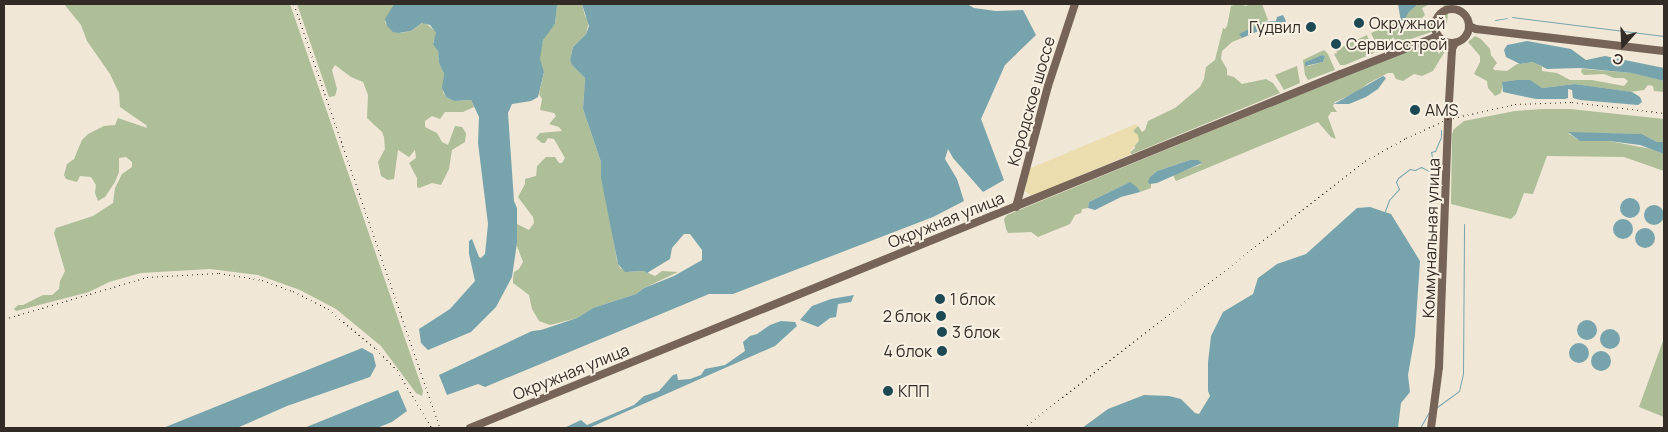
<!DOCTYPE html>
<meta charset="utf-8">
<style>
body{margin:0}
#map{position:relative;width:1668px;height:432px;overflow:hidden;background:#f0e7d7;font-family:Manrope,sans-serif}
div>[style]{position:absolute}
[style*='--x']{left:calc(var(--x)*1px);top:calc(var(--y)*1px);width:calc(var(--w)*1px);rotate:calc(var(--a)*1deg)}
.green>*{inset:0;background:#adbe98}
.sand>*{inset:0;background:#ebddae}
.water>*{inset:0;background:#77a4ac}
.round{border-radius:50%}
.stream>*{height:1px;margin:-0.5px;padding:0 0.5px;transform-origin:0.5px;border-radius:0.5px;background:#77a4ac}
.major>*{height:8px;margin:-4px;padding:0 4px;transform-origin:4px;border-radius:4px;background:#756457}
.major>.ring{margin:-4px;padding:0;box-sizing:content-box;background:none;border:8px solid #756457;border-radius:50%}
.rail>*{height:1px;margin-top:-0.5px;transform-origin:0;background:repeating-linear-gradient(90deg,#332b25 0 1px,transparent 0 5px)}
.dots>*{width:14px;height:14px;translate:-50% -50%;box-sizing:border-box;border:2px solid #f8f1e3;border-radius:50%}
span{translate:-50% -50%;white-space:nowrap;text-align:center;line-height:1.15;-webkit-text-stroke:4px #f8f1e3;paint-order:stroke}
.poi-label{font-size:16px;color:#332b25}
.left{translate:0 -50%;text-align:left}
.right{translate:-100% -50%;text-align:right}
.street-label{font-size:16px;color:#332b25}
.frame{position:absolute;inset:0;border:5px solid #332b25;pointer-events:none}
.north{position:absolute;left:1598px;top:20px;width:50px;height:50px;-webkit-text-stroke:4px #f8f1e3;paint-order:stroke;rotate:200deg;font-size:14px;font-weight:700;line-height:20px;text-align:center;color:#332b25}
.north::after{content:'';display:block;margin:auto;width:18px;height:22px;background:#332b25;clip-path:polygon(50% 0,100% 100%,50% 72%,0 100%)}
</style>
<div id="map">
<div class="green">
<i style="clip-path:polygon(64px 4px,290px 4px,423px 391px,422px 396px,416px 393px,381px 346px,336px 309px,300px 290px,258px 275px,210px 269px,141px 273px,109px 282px,89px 292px,16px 311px,14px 309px,18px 305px,23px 305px,43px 295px,52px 295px,59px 289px,60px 281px,65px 271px,54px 233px,56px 228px,93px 216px,113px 203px,115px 188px,122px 174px,132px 167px,132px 162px,126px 157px,119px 158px,119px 172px,115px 182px,105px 197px,98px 201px,95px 193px,96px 185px,91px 177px,80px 176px,77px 182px,66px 179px,64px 175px,67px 164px,74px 159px,82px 140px,88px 134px,104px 126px,115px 125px,118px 118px,147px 128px,146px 125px,120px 107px,119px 93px,110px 74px,87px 41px,81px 25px)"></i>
<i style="clip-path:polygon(297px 4px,394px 4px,385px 22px,390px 29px,401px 33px,411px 31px,424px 22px,435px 31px,437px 35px,433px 42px,438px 51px,439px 63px,444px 74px,443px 92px,446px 97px,454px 101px,471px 100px,474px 107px,463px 112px,445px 112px,440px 119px,432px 116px,425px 121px,425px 127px,437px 133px,442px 142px,448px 145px,455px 126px,462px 127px,466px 133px,465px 142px,452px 150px,449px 169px,441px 185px,432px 183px,419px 188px,417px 187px,417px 178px,409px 163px,416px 158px,415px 150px,409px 157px,398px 150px,394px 179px,388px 180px,381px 176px,378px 162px,385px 149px,384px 137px,382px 132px,367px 118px,368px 95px,363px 82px,351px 77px,335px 65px,332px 70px,337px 89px,335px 96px,329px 97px)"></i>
<i style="clip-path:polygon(557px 4px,582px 4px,585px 16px,589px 21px,586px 34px,573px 47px,570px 60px,572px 65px,585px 78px,583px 109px,601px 162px,617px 261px,620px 268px,629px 272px,644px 271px,655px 276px,662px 271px,678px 272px,644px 288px,636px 294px,593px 308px,577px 318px,550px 325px,539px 321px,532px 309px,529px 295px,513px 283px,513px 278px,514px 272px,519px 269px,523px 262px,517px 246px,517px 224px,529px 230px,534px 223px,533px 217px,518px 197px,525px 184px,525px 179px,536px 176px,537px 166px,546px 157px,555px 157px,559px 163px,562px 163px,565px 158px,554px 139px,548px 138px,545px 143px,542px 143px,536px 138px,540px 133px,562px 131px,559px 127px,549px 124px,556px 116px,554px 113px,540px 110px,542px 99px,539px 94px,544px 72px,540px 62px,540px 51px,544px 37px,555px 24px)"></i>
<i style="clip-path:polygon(1237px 4px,1247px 6px,1248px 4px,1262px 4px,1268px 20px,1240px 34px,1242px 38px,1232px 42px,1222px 51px,1221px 59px,1227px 69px,1227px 75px,1234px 77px,1242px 84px,1266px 79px,1273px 83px,1280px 93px,1132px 154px,1129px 153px,1135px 148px,1133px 132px,1134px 128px,1138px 126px,1142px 132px,1145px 130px,1148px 121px,1175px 108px,1200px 87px,1204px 79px,1206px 67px,1215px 60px,1223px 28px,1225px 29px,1227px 26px,1231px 6px)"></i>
<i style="clip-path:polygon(1418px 4px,1430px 4px,1422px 8px,1425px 15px,1418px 22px,1420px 24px,1441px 23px,1444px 4px,1449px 4px,1447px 23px,1440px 29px,1379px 50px,1371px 33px,1402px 20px,1399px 24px,1391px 28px,1401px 27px,1409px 12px)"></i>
<i style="clip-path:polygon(1367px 35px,1374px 53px,1345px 65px,1340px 65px,1334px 54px,1337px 53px,1336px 50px)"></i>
<i style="clip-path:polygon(1475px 36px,1481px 39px,1490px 49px,1491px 55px,1497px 63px,1493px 68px,1494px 70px,1507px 71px,1517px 64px,1534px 62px,1542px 67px,1542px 71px,1557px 73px,1570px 80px,1592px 80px,1624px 86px,1628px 81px,1624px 78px,1614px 78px,1604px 74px,1584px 75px,1581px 72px,1582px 69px,1634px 73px,1664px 81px,1664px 92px,1654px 91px,1653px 86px,1648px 85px,1644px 90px,1630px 92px,1575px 84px,1542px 88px,1526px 81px,1516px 80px,1503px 82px,1501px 93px,1495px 96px,1488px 88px,1487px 81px,1474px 74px,1480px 62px,1480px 56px,1468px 42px)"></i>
<i style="clip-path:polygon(1439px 40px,1445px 43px,1447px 48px,1433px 71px,1422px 76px,1414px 74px,1403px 81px,1396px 79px,1393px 73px,1388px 73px,1367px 84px,1357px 92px,1335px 102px,1333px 106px,1337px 112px,1331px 112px,1328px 117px,1336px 139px,1331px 137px,1318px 122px,1176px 181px,1173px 175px,1202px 164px,1190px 160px,1157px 171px,1151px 176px,1151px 188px,1140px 192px,1138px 188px,1128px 183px,1089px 202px,1088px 208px,1082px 209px,1081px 213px,1075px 215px,1070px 224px,1038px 237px,1031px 232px,1008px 233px,1006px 229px,1004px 219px,1007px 215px,1431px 41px)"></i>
<i style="clip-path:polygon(evenodd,1324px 50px,1328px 54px,1335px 70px,1308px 80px,1305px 75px,1303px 60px,1324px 50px,1322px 55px,1325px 56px,1323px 62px,1308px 66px,1305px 62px,1322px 55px)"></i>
<i style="clip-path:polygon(1297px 66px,1300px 83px,1284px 90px,1275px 75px)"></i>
<i style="clip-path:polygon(1543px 109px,1570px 109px,1664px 119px,1664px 142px,1657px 142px,1642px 134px,1568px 133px,1580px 141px,1609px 141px,1651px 149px,1664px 154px,1664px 171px,1624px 157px,1547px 156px,1533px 194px,1524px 193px,1516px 214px,1511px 219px,1451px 204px,1452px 134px,1454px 129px,1464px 121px,1515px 111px)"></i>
<i style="clip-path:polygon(1664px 338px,1664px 417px,1639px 407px)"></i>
</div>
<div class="sand">
<i style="clip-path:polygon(1136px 124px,1138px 126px,1133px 131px,1138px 135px,1139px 141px,1130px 151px,1131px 154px,1032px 196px,1025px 191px,1029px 166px,1031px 168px)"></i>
</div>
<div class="water">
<i style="clip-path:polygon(394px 4px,557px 4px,557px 6px,555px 24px,543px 40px,540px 59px,544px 72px,538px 97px,531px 101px,512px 104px,508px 113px,514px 201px,517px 208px,517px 243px,512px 277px,496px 307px,471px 332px,428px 350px,421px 343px,419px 329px,450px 309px,475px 281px,469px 254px,469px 241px,472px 239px,479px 257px,481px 258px,485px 254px,488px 224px,478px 143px,479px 117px,471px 100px,454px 101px,446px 97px,442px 88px,444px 74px,439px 63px,438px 51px,433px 44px,436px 33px,430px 25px,422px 23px,411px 31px,399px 33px,393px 32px,387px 26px,385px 19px)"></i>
<i style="clip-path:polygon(582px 4px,967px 4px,974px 8px,996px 11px,1023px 10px,1036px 35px,1005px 65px,981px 119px,1004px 180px,983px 192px,953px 158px,948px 149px,945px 159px,957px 179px,964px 201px,933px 217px,733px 294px,709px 294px,485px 387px,478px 384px,447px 395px,439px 375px,532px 331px,541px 330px,577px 318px,593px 308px,636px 294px,644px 288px,674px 276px,702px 260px,702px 250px,690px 234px,684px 234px,672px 248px,670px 259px,647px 273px,644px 271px,625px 272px,618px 264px,601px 178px,601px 162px,583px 109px,585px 78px,572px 65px,570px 60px,573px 47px,586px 34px,589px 26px)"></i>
<i style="clip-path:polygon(1398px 4px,1418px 4px,1409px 12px,1401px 27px,1392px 30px,1391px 28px,1401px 22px)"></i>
<i style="clip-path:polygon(1283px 15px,1286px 21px,1281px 28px,1277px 24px,1263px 32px,1261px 30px,1242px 38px,1239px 34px,1263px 22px,1276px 21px,1277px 17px)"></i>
<i style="clip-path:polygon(1527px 41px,1571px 49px,1586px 60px,1605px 56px,1664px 68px,1664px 81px,1632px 73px,1579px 68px,1547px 69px,1533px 62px,1520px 64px,1506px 57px,1504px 50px,1507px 45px)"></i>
<i style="clip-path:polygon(1322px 55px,1325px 56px,1323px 62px,1305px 66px,1305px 62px)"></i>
<i style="clip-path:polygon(1383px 76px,1386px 78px,1378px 89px,1366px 97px,1349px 104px,1334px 104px)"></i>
<i style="clip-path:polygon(1516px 80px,1530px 80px,1542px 88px,1575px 84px,1632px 92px,1640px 97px,1642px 102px,1638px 105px,1580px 100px,1573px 98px,1572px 90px,1568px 89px,1568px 98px,1565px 99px,1536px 99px,1503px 92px,1502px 82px)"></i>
<i style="clip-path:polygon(1568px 132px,1642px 134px,1657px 142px,1664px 142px,1664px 154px,1640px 145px,1609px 141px,1580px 141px)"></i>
<i style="clip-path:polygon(1190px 160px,1198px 160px,1202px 163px,1157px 183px,1150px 184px,1148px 182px,1150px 177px,1157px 171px)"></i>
<i style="clip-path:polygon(1130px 182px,1138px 188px,1140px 192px,1121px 197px,1095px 210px,1088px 208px,1089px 202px)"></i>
<i class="round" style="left:1620px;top:198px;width:20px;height:20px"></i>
<i class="round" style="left:1644px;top:205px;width:20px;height:20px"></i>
<i style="clip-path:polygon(1370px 207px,1391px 214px,1420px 261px,1415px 335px,1408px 375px,1410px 392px,1401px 403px,1398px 428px,1082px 428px,1108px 409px,1144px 395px,1169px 396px,1181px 399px,1195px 413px,1199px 414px,1210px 396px,1208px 391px,1208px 362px,1211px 336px,1223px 312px,1253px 294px,1258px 278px,1277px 264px,1306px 254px,1357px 208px)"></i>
<i class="round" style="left:1613px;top:219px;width:20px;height:20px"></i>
<i class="round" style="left:1635px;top:228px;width:20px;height:20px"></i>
<i style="clip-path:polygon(854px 295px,851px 302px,838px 304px,836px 317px,830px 318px,818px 327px,800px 320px,812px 306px,831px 299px)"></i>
<i class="round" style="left:1577px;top:320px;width:20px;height:20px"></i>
<i style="clip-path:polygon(781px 321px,795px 322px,797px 326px,775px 346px,589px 428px,564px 428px,581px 420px,587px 425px,634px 405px,644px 396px,659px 391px,673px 375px,677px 374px,678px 380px,690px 379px,701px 375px,705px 369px,725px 365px,745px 351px,743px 342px,750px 336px,757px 334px,770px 325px)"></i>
<i class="round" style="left:1600px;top:329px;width:20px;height:20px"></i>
<i class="round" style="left:1569px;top:343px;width:20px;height:20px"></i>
<i style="clip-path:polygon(362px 348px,373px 354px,376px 366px,370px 377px,287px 406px,237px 428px,163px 428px)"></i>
<i class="round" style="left:1591px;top:351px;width:20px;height:20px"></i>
<i style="clip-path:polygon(398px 390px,407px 411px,392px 422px,377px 428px,304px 428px)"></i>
</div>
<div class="stream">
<i style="--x:1512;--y:17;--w:153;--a:7.1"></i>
<i style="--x:1495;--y:20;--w:12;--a:-9"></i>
<i style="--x:1385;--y:211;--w:12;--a:-70"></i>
<i style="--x:1389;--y:200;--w:15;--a:-48"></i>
<i style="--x:1399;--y:189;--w:8;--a:-113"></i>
<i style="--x:1396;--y:182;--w:4;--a:-63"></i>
<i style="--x:1398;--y:178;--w:15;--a:-37"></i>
<i style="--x:1410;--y:169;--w:5;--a:11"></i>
<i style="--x:1415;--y:170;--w:7;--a:-27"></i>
<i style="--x:1421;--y:167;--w:9;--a:27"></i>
<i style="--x:1429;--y:171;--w:9;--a:-63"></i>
<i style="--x:1433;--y:163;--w:11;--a:-100"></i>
<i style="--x:1431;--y:152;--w:4;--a:-14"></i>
<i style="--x:1435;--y:151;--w:15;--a:-67"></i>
<i style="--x:1441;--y:137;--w:7;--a:-90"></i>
<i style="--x:1437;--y:407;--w:27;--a:-36"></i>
<i style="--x:1459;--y:391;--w:17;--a:-77"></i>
<i style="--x:1463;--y:374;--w:150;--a:-89.6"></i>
<i style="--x:1420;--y:428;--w:18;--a:-61"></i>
</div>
<div class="major">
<i class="ring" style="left:1435px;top:9px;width:26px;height:26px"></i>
<i style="--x:1469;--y:26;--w:8;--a:23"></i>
<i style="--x:1476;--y:29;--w:189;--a:6.7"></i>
<i style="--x:1016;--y:207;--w:125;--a:-75.2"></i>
<i style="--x:1048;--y:86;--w:86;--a:-71.8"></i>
<i style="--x:470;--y:428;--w:940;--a:-22.12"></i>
<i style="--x:1341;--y:74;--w:99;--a:-21.4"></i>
<i style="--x:1433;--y:38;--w:6;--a:0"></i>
<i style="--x:1431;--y:428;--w:62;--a:-82.5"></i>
<i style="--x:1439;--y:367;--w:248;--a:-87.9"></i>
<i style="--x:1448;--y:119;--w:70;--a:-86.7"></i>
<i style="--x:1452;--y:49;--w:7;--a:-63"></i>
</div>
<div class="rail">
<i style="--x:294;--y:4;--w:448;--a:71"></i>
<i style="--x:4;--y:319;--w:149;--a:-16.4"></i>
<i style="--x:147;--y:277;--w:72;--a:-3.2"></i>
<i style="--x:219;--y:273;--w:44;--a:9.2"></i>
<i style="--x:262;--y:280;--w:33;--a:20"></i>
<i style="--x:293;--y:291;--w:39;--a:27"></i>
<i style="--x:328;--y:309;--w:62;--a:39.8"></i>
<i style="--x:376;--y:349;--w:30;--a:45"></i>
<i style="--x:397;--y:370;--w:68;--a:58.9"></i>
<i style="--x:1023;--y:428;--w:434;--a:-38"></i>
<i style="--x:1365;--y:161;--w:47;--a:-29.3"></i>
<i style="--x:1406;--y:138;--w:46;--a:-24.3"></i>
<i style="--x:1448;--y:119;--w:69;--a:-12.6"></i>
<i style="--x:1515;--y:104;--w:57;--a:-2"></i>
<i style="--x:1572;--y:102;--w:93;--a:6.8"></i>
</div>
<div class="dots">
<i style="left:1359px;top:23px;background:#1c4953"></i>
<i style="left:1311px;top:27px;background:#1c4953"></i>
<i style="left:1336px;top:44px;background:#1c4953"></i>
<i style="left:1415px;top:110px;background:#1c4953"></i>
<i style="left:940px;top:299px;background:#1c4953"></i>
<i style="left:941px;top:316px;background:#1c4953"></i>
<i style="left:942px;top:332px;background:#1c4953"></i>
<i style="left:942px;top:351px;background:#1c4953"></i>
<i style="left:888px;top:391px;background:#1c4953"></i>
</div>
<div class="poi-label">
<span class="left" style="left:1369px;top:23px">Окружной</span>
<span class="right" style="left:1301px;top:27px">Гудвил</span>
<span class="left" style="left:1346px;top:44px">Сервисстрой</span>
<span class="left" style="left:1425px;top:110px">AMS</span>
<span class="left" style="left:950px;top:299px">1 блок</span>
<span class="right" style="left:931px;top:316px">2 блок</span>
<span class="left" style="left:952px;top:332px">3 блок</span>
<span class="right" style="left:932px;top:351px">4 блок</span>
<span class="left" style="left:898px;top:391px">КПП</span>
</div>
<div class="street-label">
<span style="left:1031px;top:101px;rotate:-74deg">Кородское шоссе</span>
<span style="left:946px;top:220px;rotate:-22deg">Окружная улица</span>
<span style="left:1431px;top:238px;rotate:-88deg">Коммунальная улица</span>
<span style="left:571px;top:372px;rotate:-22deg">Окружная улица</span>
</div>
<div class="frame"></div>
<div class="north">С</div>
</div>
